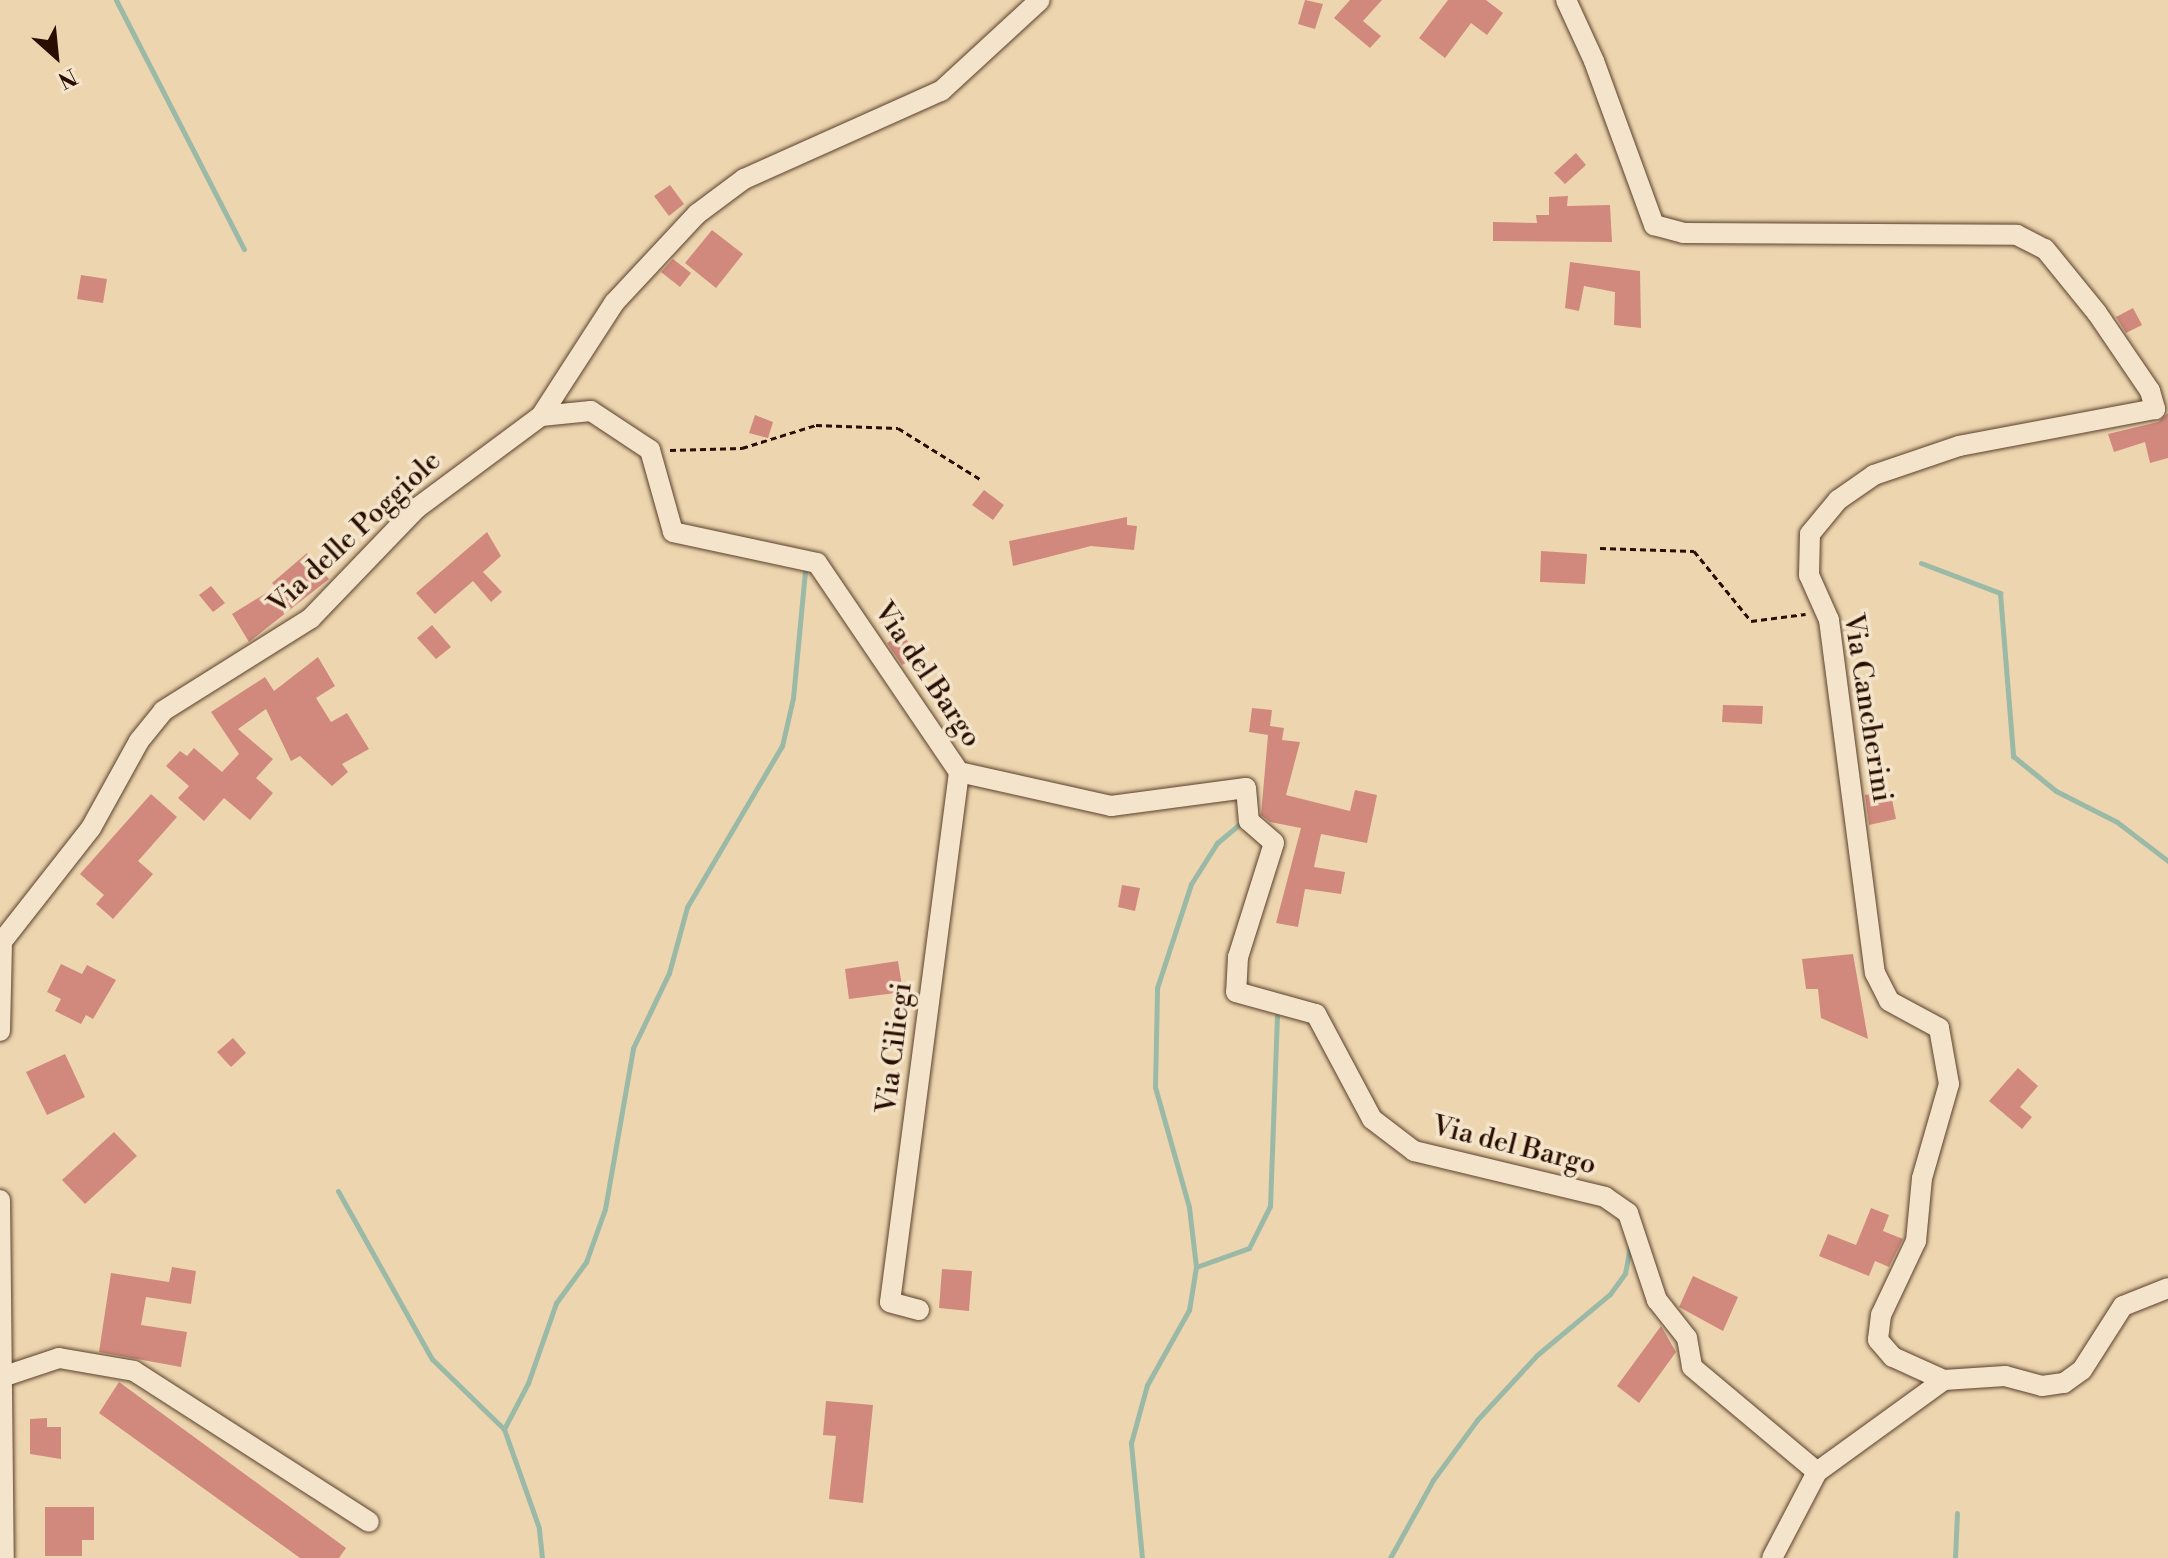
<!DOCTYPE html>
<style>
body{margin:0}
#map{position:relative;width:2168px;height:1558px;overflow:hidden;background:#edd6af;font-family:"Libre Bodoni",serif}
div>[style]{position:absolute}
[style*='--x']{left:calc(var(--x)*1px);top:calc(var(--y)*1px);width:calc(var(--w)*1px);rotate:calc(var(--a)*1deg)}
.stream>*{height:5px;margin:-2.5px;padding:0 2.5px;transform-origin:2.5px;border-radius:2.5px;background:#9ab9a7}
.building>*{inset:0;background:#d0897c}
.path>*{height:3px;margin-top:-1.5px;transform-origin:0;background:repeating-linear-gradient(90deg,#290e00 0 6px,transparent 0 10px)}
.roads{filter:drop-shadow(0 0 2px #5a402c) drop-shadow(0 0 2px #5a402c)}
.minor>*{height:20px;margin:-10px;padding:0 10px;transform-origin:10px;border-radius:10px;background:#f3e4cb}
span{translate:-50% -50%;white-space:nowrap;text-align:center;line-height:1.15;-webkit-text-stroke:7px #f3e4cb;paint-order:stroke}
.street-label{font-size:28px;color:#290e00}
.north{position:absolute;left:16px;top:16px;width:80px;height:80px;-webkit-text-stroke:6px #f3e4cb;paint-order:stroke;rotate:153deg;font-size:22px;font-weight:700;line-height:32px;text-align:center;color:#290e00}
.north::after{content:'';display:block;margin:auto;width:28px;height:36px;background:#290e00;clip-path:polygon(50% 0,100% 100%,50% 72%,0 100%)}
</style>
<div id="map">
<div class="stream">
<i style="--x:116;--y:0;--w:280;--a:62.8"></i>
<i style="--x:1921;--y:563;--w:85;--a:20.8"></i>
<i style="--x:2000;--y:593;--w:164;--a:85.4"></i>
<i style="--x:2013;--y:756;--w:55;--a:39.1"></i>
<i style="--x:2056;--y:791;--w:68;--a:26.9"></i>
<i style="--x:2117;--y:822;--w:64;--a:37.4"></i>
<i style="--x:338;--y:1191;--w:193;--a:60.8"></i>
<i style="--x:432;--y:1359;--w:100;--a:44.2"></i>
<i style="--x:1196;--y:1267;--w:56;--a:-19.7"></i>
<i style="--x:1249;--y:1248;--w:47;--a:-63.4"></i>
<i style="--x:1270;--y:1206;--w:190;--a:-87.9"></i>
<i style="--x:542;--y:1558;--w:30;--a:-96"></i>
<i style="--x:539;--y:1528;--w:105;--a:-109.5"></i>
<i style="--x:504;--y:1429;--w:52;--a:-62.4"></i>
<i style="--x:528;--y:1383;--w:85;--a:-70.7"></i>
<i style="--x:556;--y:1303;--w:51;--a:-53.8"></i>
<i style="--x:586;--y:1262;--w:56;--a:-70.3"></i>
<i style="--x:605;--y:1209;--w:163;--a:-80.1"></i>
<i style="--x:633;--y:1048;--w:83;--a:-64.4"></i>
<i style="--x:669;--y:973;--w:68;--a:-74.7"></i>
<i style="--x:687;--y:907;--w:187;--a:-59.5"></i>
<i style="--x:782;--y:746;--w:49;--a:-77.1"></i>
<i style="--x:793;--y:698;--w:127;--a:-84.6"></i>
<i style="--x:1142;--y:1558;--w:116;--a:-95.5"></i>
<i style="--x:1131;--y:1443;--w:60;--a:-74.6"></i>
<i style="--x:1147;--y:1385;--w:86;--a:-60.8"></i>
<i style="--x:1189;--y:1310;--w:44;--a:-80.8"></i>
<i style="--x:1196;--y:1267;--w:60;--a:-96.7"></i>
<i style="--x:1189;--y:1207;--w:125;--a:-105.8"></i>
<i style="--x:1155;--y:1087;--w:99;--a:-88.8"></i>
<i style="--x:1157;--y:988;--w:109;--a:-71.9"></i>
<i style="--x:1191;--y:884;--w:49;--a:-57.6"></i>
<i style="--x:1217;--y:843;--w:34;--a:-40"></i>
<i style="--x:1390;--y:1558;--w:89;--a:-61.1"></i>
<i style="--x:1433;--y:1480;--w:74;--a:-53.7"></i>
<i style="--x:1477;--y:1420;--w:88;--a:-47.3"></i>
<i style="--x:1537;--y:1355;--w:95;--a:-39.9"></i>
<i style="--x:1610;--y:1294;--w:26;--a:-54"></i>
<i style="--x:1625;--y:1273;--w:31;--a:-79"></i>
<i style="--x:1955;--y:1558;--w:45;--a:-87.5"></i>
</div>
<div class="building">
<i style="clip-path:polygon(1305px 0,1323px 4px,1315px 29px,1298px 24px)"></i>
<i style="clip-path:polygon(1350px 0,1382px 0,1363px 21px,1381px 36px,1370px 48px,1334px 18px)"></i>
<i style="clip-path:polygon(1448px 0,1486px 0,1503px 13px,1487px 35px,1471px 23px,1445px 58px,1419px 38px)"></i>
<i style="clip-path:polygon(1576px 153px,1586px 165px,1565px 184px,1554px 173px)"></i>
<i style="clip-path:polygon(670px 185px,684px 204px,669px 216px,654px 196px)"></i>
<i style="clip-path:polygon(1568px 196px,1567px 206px,1610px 205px,1612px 242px,1493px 241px,1493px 222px,1537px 223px,1536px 215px,1549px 215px,1549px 197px)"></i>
<i style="clip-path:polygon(712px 230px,743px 254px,716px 288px,685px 263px)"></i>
<i style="clip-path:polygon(673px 259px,691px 273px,680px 287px,661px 272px)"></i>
<i style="clip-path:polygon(1570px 262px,1640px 271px,1641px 328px,1614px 325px,1615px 292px,1584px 286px,1579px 311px,1565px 308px)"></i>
<i style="clip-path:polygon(81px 275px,107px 279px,103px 303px,77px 299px)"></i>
<i style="clip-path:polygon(2133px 308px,2142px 325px,2126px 333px,2116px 317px)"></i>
<i style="clip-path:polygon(2168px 413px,2168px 458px,2150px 463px,2145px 442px,2114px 452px,2108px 434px,2158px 422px)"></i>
<i style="clip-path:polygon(755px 415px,773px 422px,768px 438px,749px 433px)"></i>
<i style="clip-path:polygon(984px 490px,1004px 505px,993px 520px,972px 505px)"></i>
<i style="clip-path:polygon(1127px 517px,1127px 525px,1137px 526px,1134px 550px,1091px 546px,1013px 566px,1009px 541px)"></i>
<i style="clip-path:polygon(487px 532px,501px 556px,483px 572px,502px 592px,491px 602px,473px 581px,435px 614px,416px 593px)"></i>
<i style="clip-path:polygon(1541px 551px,1587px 554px,1585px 584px,1540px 582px)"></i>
<i style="clip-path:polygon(307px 553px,329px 579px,249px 642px,232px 614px,276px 587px,272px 583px)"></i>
<i style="clip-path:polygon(211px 586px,225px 603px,213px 612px,199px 595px)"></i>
<i style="clip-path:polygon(432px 625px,451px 647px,436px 659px,417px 638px)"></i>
<i style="clip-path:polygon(904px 634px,916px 658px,902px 665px,887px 643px)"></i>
<i style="clip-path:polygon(318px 657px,335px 686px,316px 698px,331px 722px,347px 713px,369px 749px,342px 764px,348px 772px,332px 786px,300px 756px,291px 761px,266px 709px,238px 729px,273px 759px,256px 778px,273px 793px,250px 820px,224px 798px,204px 821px,178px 798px,189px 786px,166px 766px,180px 751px,187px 756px,194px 748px,222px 772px,239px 754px,211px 712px,265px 677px,274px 691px)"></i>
<i style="clip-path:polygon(1723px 705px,1763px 706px,1762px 724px,1722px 722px)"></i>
<i style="clip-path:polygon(1252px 708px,1272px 710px,1270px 726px,1284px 728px,1282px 740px,1300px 742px,1286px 795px,1350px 811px,1355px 790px,1377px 795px,1367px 843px,1321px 834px,1314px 867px,1345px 872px,1341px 894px,1305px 889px,1298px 927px,1276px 923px,1301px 828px,1270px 822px,1261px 815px,1268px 735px,1249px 732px)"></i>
<i style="clip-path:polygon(1890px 790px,1896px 819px,1869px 825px,1865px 795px)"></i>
<i style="clip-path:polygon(151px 794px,177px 817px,138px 861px,153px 874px,113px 919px,96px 904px,104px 895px,80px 874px)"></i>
<i style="clip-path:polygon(1122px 885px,1140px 888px,1135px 911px,1118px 907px)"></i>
<i style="clip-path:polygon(1853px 954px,1868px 1039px,1821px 1018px,1818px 989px,1806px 989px,1802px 959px)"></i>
<i style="clip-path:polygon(898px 961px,903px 992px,849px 999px,845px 969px)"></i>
<i style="clip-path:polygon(61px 964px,82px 974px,87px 965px,116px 980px,93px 1019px,86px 1015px,81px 1024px,55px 1011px,61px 999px,47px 992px)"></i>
<i style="clip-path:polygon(233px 1038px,246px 1053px,231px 1067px,217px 1052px)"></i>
<i style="clip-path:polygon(65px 1054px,85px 1097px,47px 1115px,26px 1072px)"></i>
<i style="clip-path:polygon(2018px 1068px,2038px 1086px,2020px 1107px,2032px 1117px,2022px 1129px,1989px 1101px)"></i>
<i style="clip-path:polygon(114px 1132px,137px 1156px,85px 1204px,62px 1180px)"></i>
<i style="clip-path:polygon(1871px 1208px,1889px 1215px,1883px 1231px,1903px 1239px,1889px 1267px,1875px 1261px,1869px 1276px,1819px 1256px,1828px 1234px,1856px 1245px)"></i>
<i style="clip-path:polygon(172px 1267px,196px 1271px,191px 1304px,146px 1297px,141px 1325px,187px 1332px,181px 1367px,99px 1352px,111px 1273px,169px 1282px)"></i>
<i style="clip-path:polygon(942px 1269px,972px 1271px,969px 1311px,939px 1308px)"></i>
<i style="clip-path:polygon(1693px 1276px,1738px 1297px,1723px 1331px,1679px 1307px)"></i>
<i style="clip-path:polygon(1661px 1326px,1676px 1352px,1639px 1403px,1617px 1386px)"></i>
<i style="clip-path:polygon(119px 1382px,346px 1548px,339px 1558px,300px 1558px,99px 1413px)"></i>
<i style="clip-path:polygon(826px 1401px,873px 1405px,863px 1503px,829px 1499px,836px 1436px,823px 1435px)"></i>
<i style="clip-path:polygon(47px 1418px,47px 1427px,61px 1427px,61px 1459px,30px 1454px,30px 1419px)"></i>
<i style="clip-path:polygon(45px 1507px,94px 1507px,94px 1540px,82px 1540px,82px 1556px,45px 1556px)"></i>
</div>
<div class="path">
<i style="--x:670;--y:450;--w:72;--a:-1.6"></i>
<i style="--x:742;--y:448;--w:77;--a:-17.3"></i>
<i style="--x:816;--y:425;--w:82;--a:2.1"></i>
<i style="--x:898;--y:428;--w:97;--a:31.9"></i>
<i style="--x:1600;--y:548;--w:94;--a:1.8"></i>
<i style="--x:1694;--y:551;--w:90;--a:50.8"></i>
<i style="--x:1751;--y:621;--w:55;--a:-7.3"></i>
</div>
<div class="roads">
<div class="minor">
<i style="--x:1566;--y:0;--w:67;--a:65.3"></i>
<i style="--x:1594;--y:61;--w:175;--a:69.9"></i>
<i style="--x:1654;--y:225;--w:30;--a:15"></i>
<i style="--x:1683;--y:233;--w:334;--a:0.3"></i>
<i style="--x:2017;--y:235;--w:31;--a:27"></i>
<i style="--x:2045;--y:249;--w:82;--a:50.9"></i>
<i style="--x:2097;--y:313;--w:94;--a:55.8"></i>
<i style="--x:2150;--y:391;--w:19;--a:74"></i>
<i style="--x:2155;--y:409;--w:199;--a:169.3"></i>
<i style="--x:1959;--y:446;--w:90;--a:161.2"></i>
<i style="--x:1874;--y:475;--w:44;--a:145.2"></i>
<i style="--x:1838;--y:500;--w:44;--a:129.5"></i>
<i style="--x:1810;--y:534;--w:41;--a:91.4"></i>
<i style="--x:1809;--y:575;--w:49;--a:66"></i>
<i style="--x:1829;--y:620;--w:356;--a:82.6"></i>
<i style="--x:1875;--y:973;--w:31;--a:63"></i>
<i style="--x:1889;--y:1001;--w:57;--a:28.4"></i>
<i style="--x:1939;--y:1028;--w:57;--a:79.9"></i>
<i style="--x:1949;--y:1084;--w:98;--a:106"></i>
<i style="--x:1922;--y:1178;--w:63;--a:95.4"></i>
<i style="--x:1916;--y:1241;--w:82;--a:115.3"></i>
<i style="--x:1881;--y:1315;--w:25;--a:97"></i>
<i style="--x:1878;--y:1340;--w:23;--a:49"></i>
<i style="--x:1893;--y:1357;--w:56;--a:24.3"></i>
<i style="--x:1944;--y:1380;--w:157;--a:144.1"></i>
<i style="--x:1817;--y:1472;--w:97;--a:117.6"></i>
<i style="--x:541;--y:416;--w:50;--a:-5.7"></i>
<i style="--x:591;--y:411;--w:71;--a:33.5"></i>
<i style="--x:650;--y:450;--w:85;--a:74.3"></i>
<i style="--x:673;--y:532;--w:147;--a:12.1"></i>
<i style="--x:817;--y:563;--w:253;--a:55.8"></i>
<i style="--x:959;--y:772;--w:156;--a:12.6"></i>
<i style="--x:1111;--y:806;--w:136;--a:-7.6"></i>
<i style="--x:1246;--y:788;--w:33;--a:85"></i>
<i style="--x:1249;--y:821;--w:33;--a:41"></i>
<i style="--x:1274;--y:843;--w:120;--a:107.5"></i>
<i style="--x:1238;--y:957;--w:35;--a:93"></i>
<i style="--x:1236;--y:992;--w:83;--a:15.4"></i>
<i style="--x:1316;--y:1014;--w:119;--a:61.9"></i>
<i style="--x:1372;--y:1119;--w:53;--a:37.3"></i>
<i style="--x:1414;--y:1151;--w:196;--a:13.5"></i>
<i style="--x:1605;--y:1197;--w:28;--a:35"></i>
<i style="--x:1628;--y:1213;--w:92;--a:71.6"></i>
<i style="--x:1657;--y:1300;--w:48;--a:51.7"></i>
<i style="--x:1687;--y:1338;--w:29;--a:80"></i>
<i style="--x:1692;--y:1367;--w:163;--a:40"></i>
<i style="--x:0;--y:944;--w:147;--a:-51.9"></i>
<i style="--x:91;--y:828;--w:99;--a:-61.1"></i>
<i style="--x:139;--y:741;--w:38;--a:-51"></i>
<i style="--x:163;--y:711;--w:175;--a:-32.1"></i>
<i style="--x:311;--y:618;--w:153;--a:-46.1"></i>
<i style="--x:417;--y:508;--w:154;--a:-36.6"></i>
<i style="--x:541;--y:416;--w:135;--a:-57.1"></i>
<i style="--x:614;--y:303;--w:122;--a:-47"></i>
<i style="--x:697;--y:214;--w:59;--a:-36.7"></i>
<i style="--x:744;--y:179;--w:216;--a:-24.1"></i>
<i style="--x:941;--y:91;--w:134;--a:-42.6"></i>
<i style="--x:0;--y:1031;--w:89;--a:-88.7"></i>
<i style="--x:0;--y:1200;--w:358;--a:89.4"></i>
<i style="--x:919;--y:1310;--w:30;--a:-165"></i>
<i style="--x:890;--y:1302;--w:534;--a:-82.58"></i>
<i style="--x:2;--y:1377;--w:60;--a:-18.4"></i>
<i style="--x:59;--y:1358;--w:76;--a:9.8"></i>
<i style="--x:134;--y:1371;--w:279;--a:32.7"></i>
<i style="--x:1944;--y:1380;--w:61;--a:-3.8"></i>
<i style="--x:2005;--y:1376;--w:38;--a:15"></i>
<i style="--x:2042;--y:1386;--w:22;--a:-8"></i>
<i style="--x:2064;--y:1383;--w:22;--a:-36"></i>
<i style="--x:2082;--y:1370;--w:76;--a:-57.4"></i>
<i style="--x:2123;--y:1306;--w:48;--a:-21.8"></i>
</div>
</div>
<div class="street-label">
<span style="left:355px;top:533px;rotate:-43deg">Via delle Poggiole</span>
<span style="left:927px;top:675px;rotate:56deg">Via del Bargo</span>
<span style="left:1867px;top:708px;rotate:81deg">Via Cancherini</span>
<span style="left:895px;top:1048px;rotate:-83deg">Via Ciliegi</span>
<span style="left:1514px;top:1146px;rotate:14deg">Via del Bargo</span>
</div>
<div class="north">N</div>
</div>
